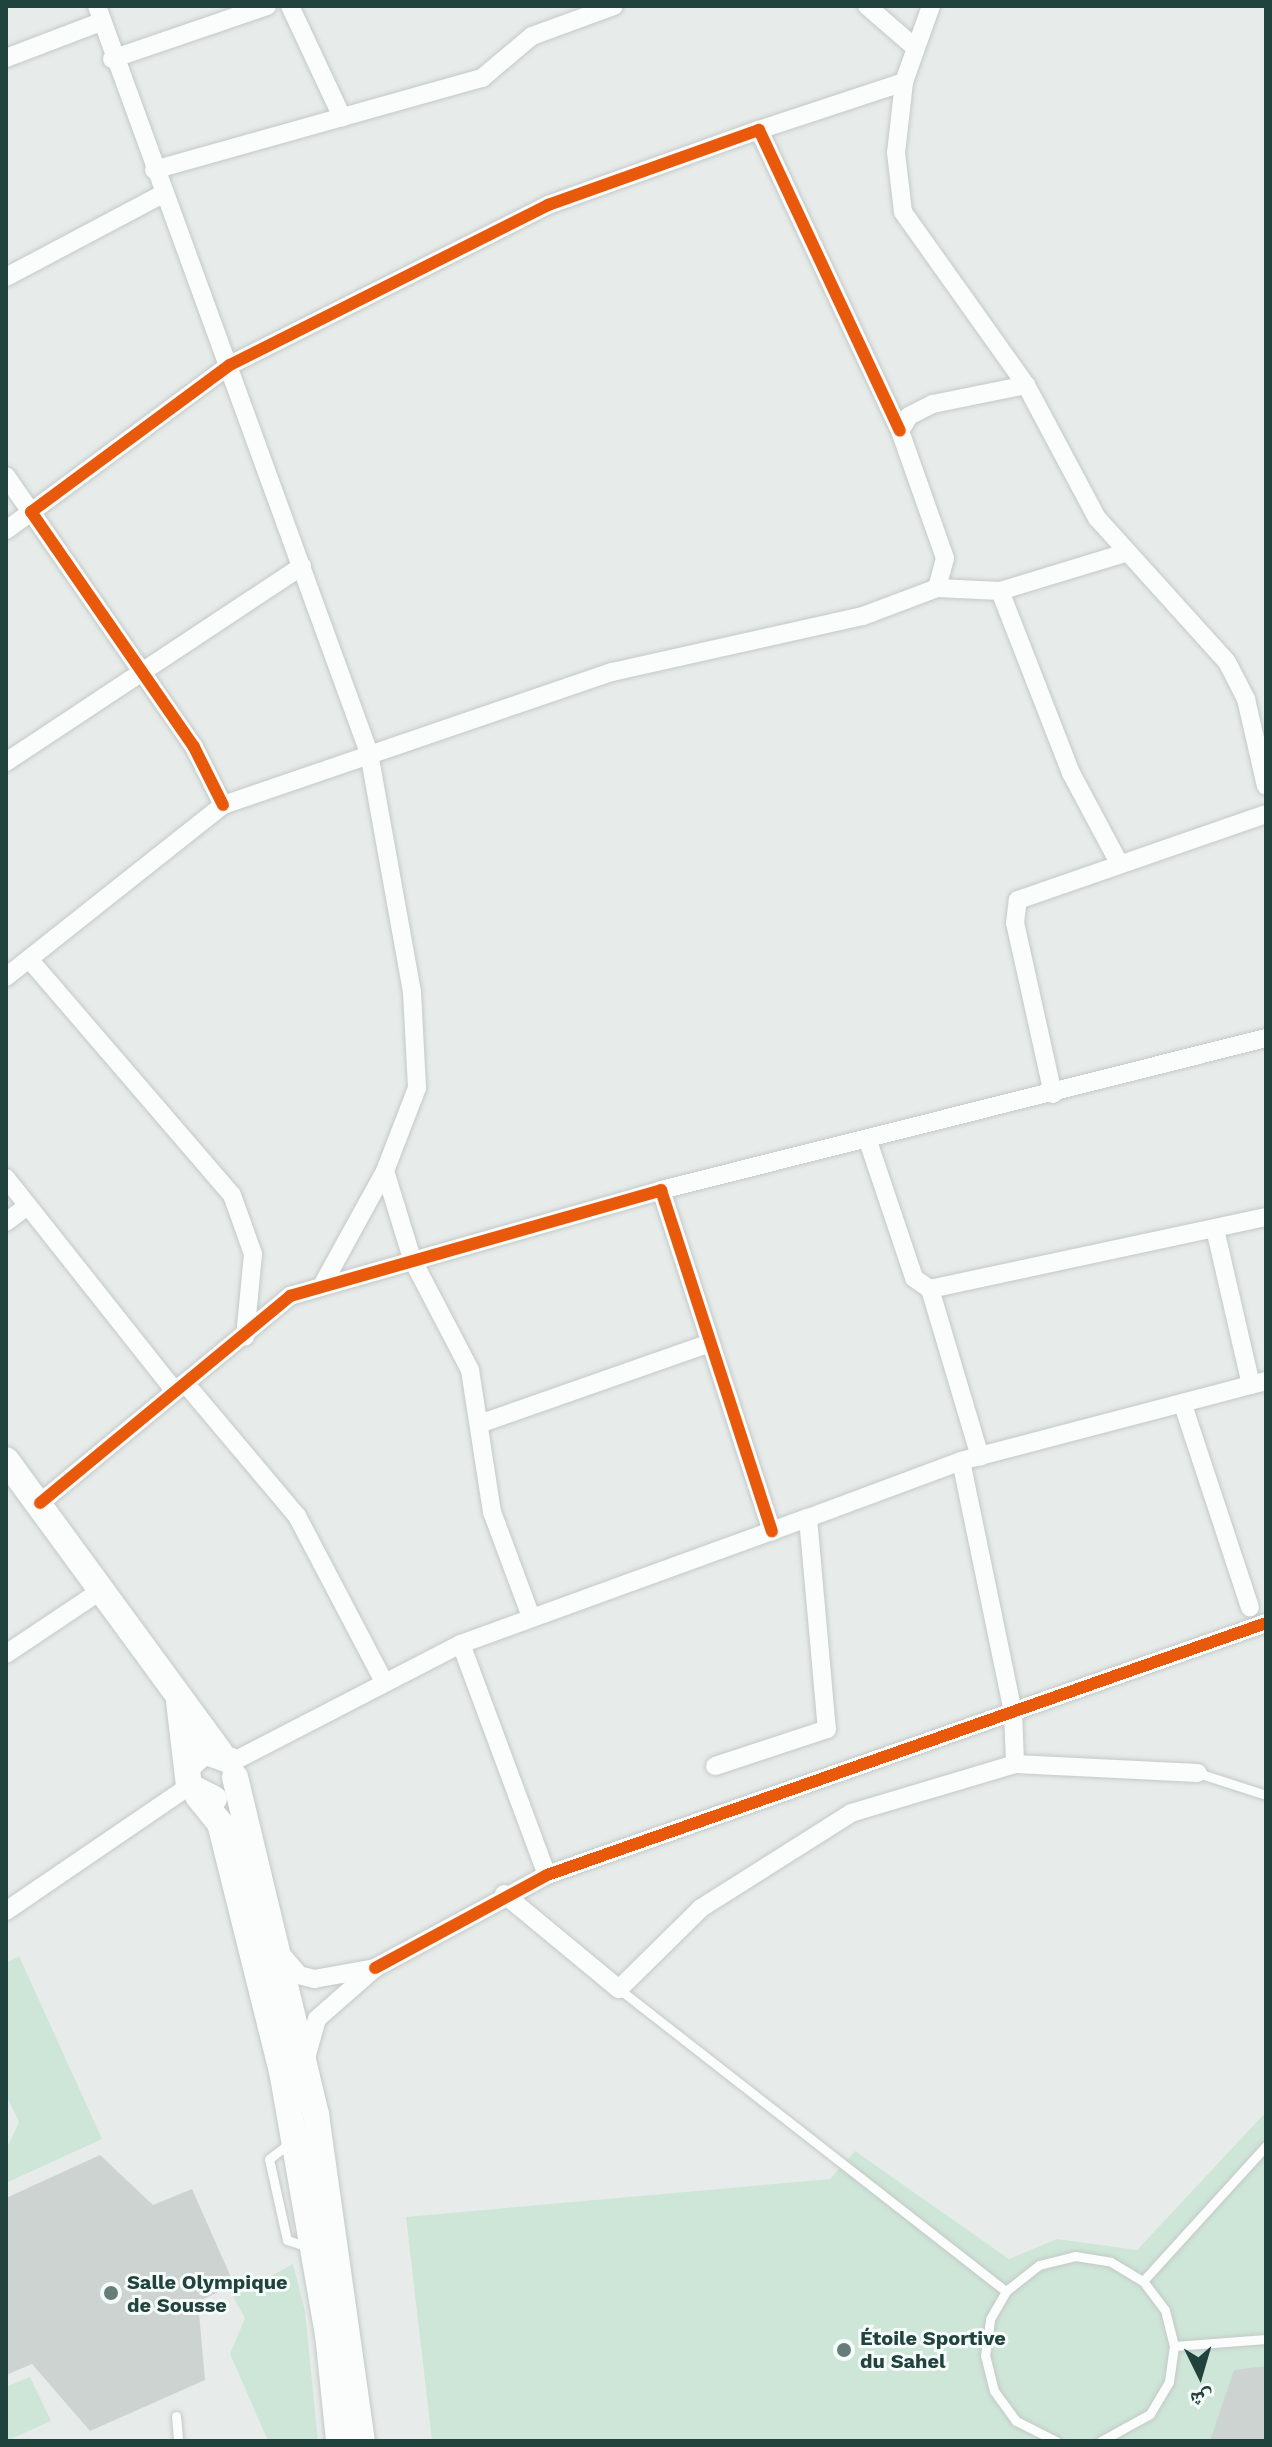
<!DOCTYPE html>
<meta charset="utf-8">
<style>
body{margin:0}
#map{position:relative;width:1272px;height:2447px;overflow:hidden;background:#e7ecea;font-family:"Work Sans","Noto Naskh Arabic",sans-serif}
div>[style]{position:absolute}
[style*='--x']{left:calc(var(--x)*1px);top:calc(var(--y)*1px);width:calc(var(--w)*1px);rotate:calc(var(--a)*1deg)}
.green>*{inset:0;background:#cee6d8}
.building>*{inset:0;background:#ccd3d1}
.roads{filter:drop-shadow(0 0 2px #c3c9c7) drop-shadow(0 0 2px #c3c9c7)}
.lane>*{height:9px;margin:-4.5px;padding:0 4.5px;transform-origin:4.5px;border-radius:4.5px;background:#fbfcfc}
.street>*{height:18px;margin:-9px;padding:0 9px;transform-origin:9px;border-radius:9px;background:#fbfcfc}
.secondary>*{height:26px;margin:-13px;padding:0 13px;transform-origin:13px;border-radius:13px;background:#fbfcfc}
.cycleway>*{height:12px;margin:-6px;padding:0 6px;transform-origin:6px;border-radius:6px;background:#e8590c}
.dots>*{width:22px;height:22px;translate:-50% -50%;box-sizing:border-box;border:4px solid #f5fbf8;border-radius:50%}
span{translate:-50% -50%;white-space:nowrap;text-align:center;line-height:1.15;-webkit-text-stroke:6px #f5fbf8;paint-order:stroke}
.poi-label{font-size:20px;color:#20433e;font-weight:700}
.left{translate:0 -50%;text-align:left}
.frame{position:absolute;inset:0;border:8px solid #20433e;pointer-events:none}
.north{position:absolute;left:1160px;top:2335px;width:80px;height:80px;-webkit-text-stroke:6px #f5fbf8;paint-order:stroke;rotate:175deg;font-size:22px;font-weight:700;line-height:32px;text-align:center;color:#20433e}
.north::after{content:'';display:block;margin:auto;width:28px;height:36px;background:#20433e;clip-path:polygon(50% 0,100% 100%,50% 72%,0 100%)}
</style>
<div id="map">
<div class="green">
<i style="clip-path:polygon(19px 1956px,102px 2139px,6px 2183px,6px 2150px,19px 2122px,6px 2095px,6px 1963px)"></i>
<i style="clip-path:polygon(1266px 2112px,1266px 2441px,432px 2441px,406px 2217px,830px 2179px,855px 2151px,1009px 2259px,1057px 2239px,1137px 2250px)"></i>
<i style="clip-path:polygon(293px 2264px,305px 2311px,318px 2441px,268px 2441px,230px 2354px,245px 2318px,233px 2297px)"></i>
<i style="clip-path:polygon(30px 2377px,51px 2421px,6px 2441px,6px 2387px)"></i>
</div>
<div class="building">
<i style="clip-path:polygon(100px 2155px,153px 2205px,192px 2189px,234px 2284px,198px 2302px,205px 2380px,90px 2431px,32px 2364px,6px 2375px,6px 2198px)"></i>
<i style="clip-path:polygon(1266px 2366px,1266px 2441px,1210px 2441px,1234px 2370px)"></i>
</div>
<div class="roads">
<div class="lane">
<i style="--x:1198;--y:1773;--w:71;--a:17.9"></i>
<i style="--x:619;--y:1989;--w:491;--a:38"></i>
<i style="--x:290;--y:2143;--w:26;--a:143"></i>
<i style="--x:269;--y:2159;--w:83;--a:77.5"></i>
<i style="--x:287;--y:2240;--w:25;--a:18"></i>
<i style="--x:1143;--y:2281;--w:183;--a:-47.7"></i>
<i style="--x:1174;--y:2346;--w:92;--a:-4.4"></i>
<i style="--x:176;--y:2416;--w:25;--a:85"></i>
<i style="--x:1056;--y:2441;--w:45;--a:-153.4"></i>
<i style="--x:1016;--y:2421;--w:37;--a:-126"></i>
<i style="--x:994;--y:2391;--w:36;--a:-104"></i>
<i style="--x:985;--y:2356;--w:37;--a:-82"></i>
<i style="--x:990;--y:2319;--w:32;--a:-60"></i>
<i style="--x:1006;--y:2291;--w:42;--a:-38.2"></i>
<i style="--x:1039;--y:2265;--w:37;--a:-14"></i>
<i style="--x:1075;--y:2256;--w:36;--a:9"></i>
<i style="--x:1111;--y:2262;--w:37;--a:31"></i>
<i style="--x:1143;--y:2281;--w:36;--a:53"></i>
<i style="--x:1165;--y:2310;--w:37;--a:76"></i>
<i style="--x:1174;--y:2346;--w:36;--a:98"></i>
<i style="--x:1169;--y:2382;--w:37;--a:121"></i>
<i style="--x:1150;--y:2414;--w:56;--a:151.1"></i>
</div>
<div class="street">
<i style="--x:97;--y:6;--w:795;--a:69.99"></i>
<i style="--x:369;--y:753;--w:243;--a:79.8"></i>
<i style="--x:412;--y:992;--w:96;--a:87"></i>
<i style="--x:417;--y:1088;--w:89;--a:111.1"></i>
<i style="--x:385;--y:1171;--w:127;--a:118.8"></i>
<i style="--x:290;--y:6;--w:123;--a:64.9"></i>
<i style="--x:867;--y:6;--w:60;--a:40.9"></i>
<i style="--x:931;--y:6;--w:81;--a:109.6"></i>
<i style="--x:904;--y:82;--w:71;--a:96.4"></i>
<i style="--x:896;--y:153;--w:59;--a:83.2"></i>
<i style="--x:903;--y:212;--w:212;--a:54.6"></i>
<i style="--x:1026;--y:385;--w:151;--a:61.9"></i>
<i style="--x:1097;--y:518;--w:194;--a:47.9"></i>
<i style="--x:1227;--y:662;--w:42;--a:62.8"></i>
<i style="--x:1246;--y:699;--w:89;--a:77.1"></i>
<i style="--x:6;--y:58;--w:102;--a:-20.8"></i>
<i style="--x:112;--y:59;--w:164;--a:-18.9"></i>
<i style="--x:759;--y:130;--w:153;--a:-18.3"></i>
<i style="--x:154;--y:170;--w:341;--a:-15.7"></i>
<i style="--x:482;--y:78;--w:65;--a:-40"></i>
<i style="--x:532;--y:36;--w:87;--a:-20.1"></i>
<i style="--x:6;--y:277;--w:178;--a:-27.9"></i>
<i style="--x:6;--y:476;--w:44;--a:55.2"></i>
<i style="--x:31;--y:512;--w:31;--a:144"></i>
<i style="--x:937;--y:588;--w:63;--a:2.7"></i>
<i style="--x:1000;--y:591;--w:131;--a:-16.9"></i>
<i style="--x:1000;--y:591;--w:195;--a:68.7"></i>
<i style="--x:1071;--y:773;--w:100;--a:61.9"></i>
<i style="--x:6;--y:762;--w:355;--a:-33.5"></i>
<i style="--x:223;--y:805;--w:65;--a:-116.6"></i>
<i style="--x:194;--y:747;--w:286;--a:-124.7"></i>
<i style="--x:31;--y:512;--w:247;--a:-36.5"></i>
<i style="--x:230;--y:365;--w:356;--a:-26.7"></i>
<i style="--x:548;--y:205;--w:224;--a:-19.6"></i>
<i style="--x:759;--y:130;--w:332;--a:64.9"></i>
<i style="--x:29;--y:959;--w:311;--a:49.3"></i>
<i style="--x:232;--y:1195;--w:63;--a:70.4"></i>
<i style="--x:253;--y:1254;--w:83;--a:95.5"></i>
<i style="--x:6;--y:977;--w:277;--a:-38.4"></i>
<i style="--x:223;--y:805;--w:411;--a:-18.9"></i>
<i style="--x:612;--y:672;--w:257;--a:-12.6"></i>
<i style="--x:863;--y:616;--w:79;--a:-20.7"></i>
<i style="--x:937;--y:588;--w:31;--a:-75"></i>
<i style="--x:945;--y:558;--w:135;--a:-109.5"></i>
<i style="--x:900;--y:431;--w:17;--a:-59"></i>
<i style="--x:909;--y:416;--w:27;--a:-27"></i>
<i style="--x:933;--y:404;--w:95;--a:-11.5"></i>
<i style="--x:1053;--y:1094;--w:175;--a:-102.5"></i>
<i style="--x:1015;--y:923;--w:23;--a:-83"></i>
<i style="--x:1018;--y:900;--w:262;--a:-19.1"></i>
<i style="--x:868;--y:1141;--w:145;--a:71.4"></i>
<i style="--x:914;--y:1278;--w:19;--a:35"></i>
<i style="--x:930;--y:1289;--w:344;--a:-12.1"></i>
<i style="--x:385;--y:1171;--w:92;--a:72.9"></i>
<i style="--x:412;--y:1259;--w:125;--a:62.4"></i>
<i style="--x:470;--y:1370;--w:144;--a:81.2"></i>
<i style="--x:492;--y:1512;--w:112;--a:69.6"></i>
<i style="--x:6;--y:1178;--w:269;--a:51.6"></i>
<i style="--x:661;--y:1190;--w:624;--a:-14.1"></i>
<i style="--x:6;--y:1222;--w:26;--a:-37"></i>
<i style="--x:1215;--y:1229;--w:160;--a:77"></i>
<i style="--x:930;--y:1289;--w:175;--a:73.4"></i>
<i style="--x:185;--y:1383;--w:174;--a:49.9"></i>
<i style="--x:297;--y:1516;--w:185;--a:62.3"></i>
<i style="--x:1184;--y:1408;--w:210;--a:71.7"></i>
<i style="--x:482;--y:1423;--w:238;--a:-19.3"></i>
<i style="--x:961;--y:1461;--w:255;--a:78.3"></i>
<i style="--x:1013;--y:1711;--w:53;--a:87.8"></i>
<i style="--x:40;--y:1503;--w:325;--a:-39.6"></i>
<i style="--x:290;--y:1296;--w:386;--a:-15.9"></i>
<i style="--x:661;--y:1190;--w:359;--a:72"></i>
<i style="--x:808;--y:1518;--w:163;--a:-20.4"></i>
<i style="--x:961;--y:1461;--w:315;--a:-14.7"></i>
<i style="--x:461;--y:1644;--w:246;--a:69.6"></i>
<i style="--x:6;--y:1654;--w:117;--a:-33.8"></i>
<i style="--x:232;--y:1762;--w:258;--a:-27.3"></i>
<i style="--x:461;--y:1644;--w:369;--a:-20"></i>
<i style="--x:808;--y:1518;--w:212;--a:84.9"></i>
<i style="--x:827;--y:1729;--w:118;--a:161.7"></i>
<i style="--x:504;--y:1894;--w:149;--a:39.6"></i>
<i style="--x:619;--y:1989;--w:115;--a:-44.6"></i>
<i style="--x:701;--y:1908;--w:178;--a:-32.3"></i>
<i style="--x:851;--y:1813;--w:171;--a:-16.6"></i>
<i style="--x:1015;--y:1764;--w:183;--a:2.8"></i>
<i style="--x:6;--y:1911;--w:222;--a:-34.3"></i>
<i style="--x:281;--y:1954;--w:28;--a:49"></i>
<i style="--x:299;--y:1975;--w:16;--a:15"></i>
<i style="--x:314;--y:1979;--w:62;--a:-10.2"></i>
<i style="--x:375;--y:1968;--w:77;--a:138.7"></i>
<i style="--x:317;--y:2019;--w:41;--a:105.8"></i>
<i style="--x:375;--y:1968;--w:196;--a:-28.4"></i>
<i style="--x:547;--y:1875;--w:762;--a:-19.31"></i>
</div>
<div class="secondary">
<i style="--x:6;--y:1460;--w:362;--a:53.8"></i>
<i style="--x:179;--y:1701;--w:86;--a:83.3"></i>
<i style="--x:189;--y:1786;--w:28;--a:27"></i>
<i style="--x:187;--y:1767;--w:23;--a:-43"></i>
<i style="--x:204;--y:1751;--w:27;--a:20"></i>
<i style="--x:235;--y:1777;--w:348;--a:76.5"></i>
<i style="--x:316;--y:2115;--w:329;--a:82"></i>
<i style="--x:198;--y:1796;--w:35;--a:51"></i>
<i style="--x:220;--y:1823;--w:256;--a:76"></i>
<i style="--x:282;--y:2071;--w:267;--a:80.1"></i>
<i style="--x:328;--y:2334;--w:108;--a:84.1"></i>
</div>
</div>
<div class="cycleway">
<i style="--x:223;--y:805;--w:65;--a:-116.6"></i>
<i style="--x:194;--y:747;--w:286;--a:-124.7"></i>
<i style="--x:31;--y:512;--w:247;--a:-36.5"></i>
<i style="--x:230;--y:365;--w:356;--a:-26.7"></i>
<i style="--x:548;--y:205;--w:224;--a:-19.6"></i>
<i style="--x:759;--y:130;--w:332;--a:64.9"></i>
<i style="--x:40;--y:1503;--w:325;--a:-39.6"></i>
<i style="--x:290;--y:1296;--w:386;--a:-15.9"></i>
<i style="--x:661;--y:1190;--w:359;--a:72"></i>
<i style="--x:375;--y:1968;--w:196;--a:-28.4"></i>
<i style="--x:547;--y:1875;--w:762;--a:-19.31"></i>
</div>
<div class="dots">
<i style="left:111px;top:2293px;background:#667e7a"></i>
<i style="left:844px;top:2350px;background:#667e7a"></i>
</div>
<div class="poi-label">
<span class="left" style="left:127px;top:2294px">Salle Olympique<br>de Sousse</span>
<span class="left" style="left:860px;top:2350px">Étoile Sportive<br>du Sahel</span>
</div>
<div class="frame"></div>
<div class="north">ش</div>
</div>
